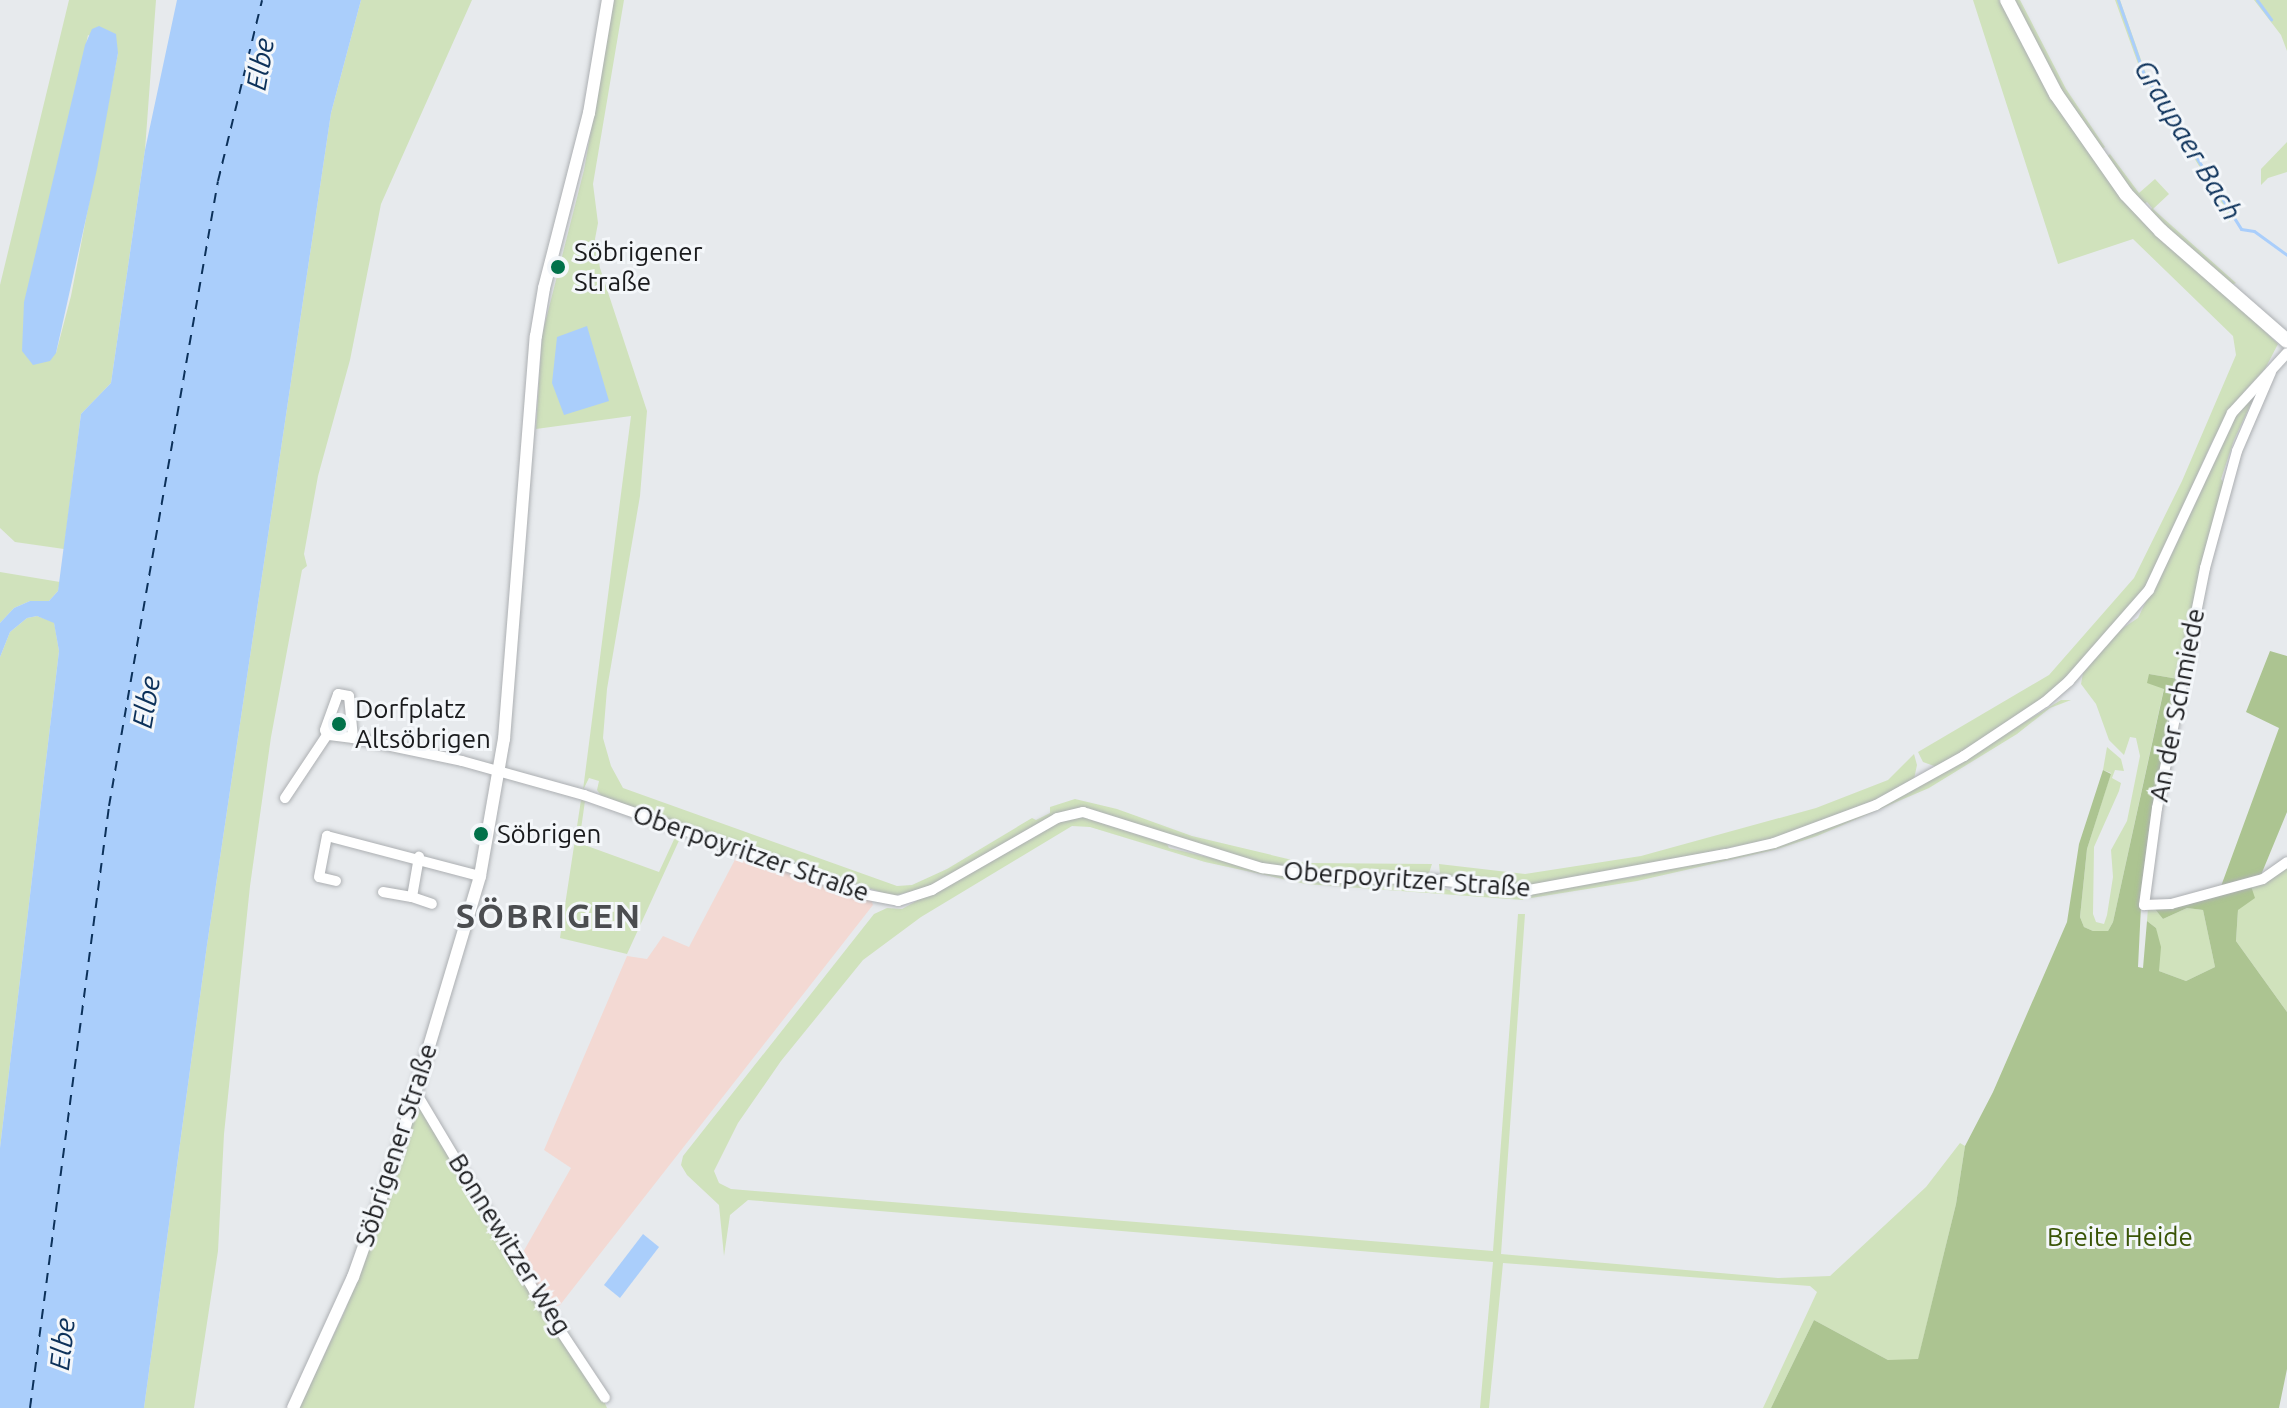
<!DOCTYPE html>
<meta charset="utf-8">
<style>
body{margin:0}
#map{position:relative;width:2287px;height:1408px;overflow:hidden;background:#e7eaed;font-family:Ubuntu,sans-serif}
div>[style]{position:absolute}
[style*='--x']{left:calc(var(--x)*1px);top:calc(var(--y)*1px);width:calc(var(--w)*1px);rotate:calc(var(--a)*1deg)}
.commercial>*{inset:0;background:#f3d9d3}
.green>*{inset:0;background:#d0e2bc}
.forest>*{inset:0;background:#acc491}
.water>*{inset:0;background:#aacefb}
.stream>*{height:3px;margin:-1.5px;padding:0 1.5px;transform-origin:1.5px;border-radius:1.5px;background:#aacefb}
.ferry>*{height:2px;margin-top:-1px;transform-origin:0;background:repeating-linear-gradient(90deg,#0c315a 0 10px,transparent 0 18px)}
.roads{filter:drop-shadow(0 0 2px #acafb2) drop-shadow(0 0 2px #acafb2)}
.minor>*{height:10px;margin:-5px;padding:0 5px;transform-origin:5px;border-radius:5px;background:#fff}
.tertiary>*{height:12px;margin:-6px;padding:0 6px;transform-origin:6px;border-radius:6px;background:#fff}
.secondary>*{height:14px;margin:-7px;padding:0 7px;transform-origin:7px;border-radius:7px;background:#fff}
.dots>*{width:22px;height:22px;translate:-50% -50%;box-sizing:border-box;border:4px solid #f4f7fa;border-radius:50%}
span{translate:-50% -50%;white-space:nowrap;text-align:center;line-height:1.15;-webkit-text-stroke:6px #f4f7fa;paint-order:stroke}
.poi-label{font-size:26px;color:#1a1b1d}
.left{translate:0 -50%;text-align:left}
.street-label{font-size:26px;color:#1a1b1d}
.park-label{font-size:26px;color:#395406}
.water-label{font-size:28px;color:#0c315a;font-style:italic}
.district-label{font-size:34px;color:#4b4d50;font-weight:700;letter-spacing:2px}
</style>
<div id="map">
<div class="commercial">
<i style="clip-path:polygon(739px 852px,871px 899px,873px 905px,560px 1305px,552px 1308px,518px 1261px,571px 1168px,544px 1150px,627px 956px,647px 959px,663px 936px,689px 947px)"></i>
</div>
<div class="green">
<i style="clip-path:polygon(evenodd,69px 0,156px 0,145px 150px,111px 383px,81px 414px,64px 549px,15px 542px,0 528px,0 285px,69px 0,88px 35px,118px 53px,71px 296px,56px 353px,22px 351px,88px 35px)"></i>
<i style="clip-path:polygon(361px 0,472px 0,381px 204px,350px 360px,318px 476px,304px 554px,307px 566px,302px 570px,271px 737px,250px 886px,224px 1134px,218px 1251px,194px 1408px,144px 1408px,207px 945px,331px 113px)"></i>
<i style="clip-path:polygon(614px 0,624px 0,593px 184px,598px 223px,595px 239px,600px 268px,647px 411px,640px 496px,607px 689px,603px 738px,611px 766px,623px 788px,897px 886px,912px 885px,947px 869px,1032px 818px,1036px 820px,1050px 813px,1050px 807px,1075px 799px,1117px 809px,1192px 836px,1305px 863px,1432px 864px,1428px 876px,1334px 874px,1263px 865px,1081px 809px,1057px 815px,930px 887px,892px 896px,602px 797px,597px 790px,599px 781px,589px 778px,583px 790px,631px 416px,536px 429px,542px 335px,584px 170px)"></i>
<i style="clip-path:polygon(1973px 0,2001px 0,2114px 186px,2278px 344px,2265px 369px,2244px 392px,2213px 440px,2146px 589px,2065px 680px,2012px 723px,1937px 767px,1923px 762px,1918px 752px,2049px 675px,2134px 578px,2182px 481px,2236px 355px,2233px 336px,2133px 239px,2058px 264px)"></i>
<i style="clip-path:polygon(2013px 0,2020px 0,2066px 89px,2105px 147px,2101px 150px,2054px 81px)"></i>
<i style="clip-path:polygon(2115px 0,2120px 0,2145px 71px,2171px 117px,2228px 203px,2239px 208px,2229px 222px,2225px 208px,2141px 72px)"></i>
<i style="clip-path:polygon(2254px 0,2287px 0,2287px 51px,2281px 35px)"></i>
<i style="clip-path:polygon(2287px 142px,2287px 172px,2268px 178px,2261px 185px,2261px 169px)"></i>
<i style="clip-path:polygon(2110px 154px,2139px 193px,2155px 179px,2169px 194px,2153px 209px,2236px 283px,2232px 285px,2149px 212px,2152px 208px,2147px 202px,2143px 205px,2106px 157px)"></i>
<i style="clip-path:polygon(2261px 382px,2234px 440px,2221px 479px,2224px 483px,2178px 679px,2149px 674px,2164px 688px,2113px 922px,2108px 931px,2093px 931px,2084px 927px,2080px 917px,2087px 849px,2111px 773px,2103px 770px,2107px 747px,2121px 759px,2124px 771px,2115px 770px,2112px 778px,2121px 783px,2119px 791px,2094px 847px,2093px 914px,2096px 922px,2104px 924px,2107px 915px,2113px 877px,2111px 850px,2127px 821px,2140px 756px,2136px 738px,2130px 737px,2124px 755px,2109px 740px,2096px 704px,2081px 684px,2083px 673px,2120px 630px,2138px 618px,2236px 414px)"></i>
<i style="clip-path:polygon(0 572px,60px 582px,58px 591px,49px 601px,30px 601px,14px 608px,0 623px)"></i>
<i style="clip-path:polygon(37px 616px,54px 622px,59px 651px,0 1148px,0 657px,10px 632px,27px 618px)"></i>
<i style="clip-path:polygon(2061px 700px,2071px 700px,2050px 708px,2017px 734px,1929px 788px,1817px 836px,1774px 850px,1637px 881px,1531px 898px,1532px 892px,1639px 876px,1819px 830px,1966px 758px)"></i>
<i style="clip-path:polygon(1914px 754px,1917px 765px,1914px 779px,1875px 800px,1772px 839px,1563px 882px,1527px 885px,1448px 880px,1440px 874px,1439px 864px,1525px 874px,1641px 856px,1816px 808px,1888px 780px)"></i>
<i style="clip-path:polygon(581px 800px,585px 801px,579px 843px,659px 872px,677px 833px,682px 834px,627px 954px,560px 938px)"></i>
<i style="clip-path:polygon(1083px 817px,1167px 844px,1169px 848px,1306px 880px,1422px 882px,1456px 892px,1525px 893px,1523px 900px,1306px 884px,1205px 862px,1090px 827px,1072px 826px,921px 917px,863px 960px,781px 1061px,738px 1123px,714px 1171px,719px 1183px,731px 1189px,1493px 1251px,1518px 914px,1525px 914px,1501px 1254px,1778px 1278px,1830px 1276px,1926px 1187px,1960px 1143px,1965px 1146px,1956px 1204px,1918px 1360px,1888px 1360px,1814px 1320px,1771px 1408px,1763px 1408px,1817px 1292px,1810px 1286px,1503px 1263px,1489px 1408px,1480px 1408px,1493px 1262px,748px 1200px,730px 1215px,724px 1256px,719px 1205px,687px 1175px,681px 1165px,683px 1156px,874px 914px,887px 908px,902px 909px,1059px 821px)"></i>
<i style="clip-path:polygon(2287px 867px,2287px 1012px,2236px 941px,2238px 910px,2251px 886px)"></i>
<i style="clip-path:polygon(2148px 908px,2154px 908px,2163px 919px,2187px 908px,2203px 910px,2215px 967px,2186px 981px,2159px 971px,2156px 928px,2147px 921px)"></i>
<i style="clip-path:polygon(420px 1105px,603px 1399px,607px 1408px,299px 1408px,344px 1313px,380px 1220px,414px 1109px)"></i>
</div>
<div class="forest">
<i style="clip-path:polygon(2270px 651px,2287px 656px,2287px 812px,2261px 875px,2220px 889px,2279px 728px,2246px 712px)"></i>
<i style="clip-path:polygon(2149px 674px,2178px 679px,2141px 906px,2138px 967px,2143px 968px,2147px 921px,2156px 928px,2161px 947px,2159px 971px,2186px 981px,2215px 967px,2203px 910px,2187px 908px,2163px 919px,2154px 908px,2251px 886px,2255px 898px,2238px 910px,2236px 941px,2287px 1012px,2287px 1369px,2279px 1408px,1771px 1408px,1814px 1320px,1888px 1360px,1918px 1359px,1956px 1204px,1965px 1146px,1993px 1092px,2067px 922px,2079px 844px,2103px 770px,2111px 774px,2087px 849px,2080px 917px,2084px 927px,2093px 931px,2108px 931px,2113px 922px,2164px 689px,2147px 683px)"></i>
</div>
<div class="water">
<i style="clip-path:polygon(177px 0,361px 0,331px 113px,207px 945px,144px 1408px,0 1408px,0 1148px,59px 651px,54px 623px,37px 616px,27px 618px,10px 632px,0 657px,0 623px,14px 608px,30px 601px,49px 601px,58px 591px,81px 414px,111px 383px,145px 150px)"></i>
<i style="clip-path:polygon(99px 26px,116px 34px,118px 53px,97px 169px,56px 353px,50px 361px,33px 365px,22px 351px,24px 302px,85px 45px,92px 29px)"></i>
<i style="clip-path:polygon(587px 326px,609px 401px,564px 415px,552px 383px,557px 337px)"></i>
<i style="clip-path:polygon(643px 1234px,659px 1247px,620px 1298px,604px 1285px)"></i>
</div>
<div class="stream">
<i style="--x:2118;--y:0;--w:76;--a:70.9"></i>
<i style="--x:2143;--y:72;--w:185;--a:58"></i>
<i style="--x:2241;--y:229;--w:13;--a:9"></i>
<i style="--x:2254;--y:231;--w:41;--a:36"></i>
<i style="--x:2257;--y:0;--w:24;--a:54"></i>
</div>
<div class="ferry">
<i style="--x:30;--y:1408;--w:607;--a:-82.52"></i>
<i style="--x:109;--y:806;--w:634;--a:-80.11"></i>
<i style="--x:218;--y:181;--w:186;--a:-76.3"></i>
</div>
<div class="roads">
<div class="minor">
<i style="--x:2271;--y:372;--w:86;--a:113.3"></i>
<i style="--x:2237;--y:451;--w:121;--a:105.3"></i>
<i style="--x:2205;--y:568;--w:245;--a:101.3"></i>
<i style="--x:2157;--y:808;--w:98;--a:97.6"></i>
<i style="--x:2144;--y:905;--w:27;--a:-2"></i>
<i style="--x:2171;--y:904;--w:95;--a:-15.2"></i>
<i style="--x:2263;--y:879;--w:29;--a:-35"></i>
<i style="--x:353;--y:738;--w:111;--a:11.9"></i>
<i style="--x:462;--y:761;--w:127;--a:15.6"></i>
<i style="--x:584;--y:795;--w:301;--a:19.4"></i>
<i style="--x:868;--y:895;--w:31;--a:11"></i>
<i style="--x:898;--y:901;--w:36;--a:-18"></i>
<i style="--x:932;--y:890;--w:144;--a:-29.9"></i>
<i style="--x:1057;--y:818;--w:27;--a:-13"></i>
<i style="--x:1083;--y:812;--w:188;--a:17.4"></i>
<i style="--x:1262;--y:868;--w:73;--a:7.9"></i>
<i style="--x:1334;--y:878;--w:93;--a:0.6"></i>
<i style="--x:1427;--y:879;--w:103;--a:6.2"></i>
<i style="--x:1529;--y:890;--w:200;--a:-10.4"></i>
<i style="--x:1726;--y:854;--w:49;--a:-12.9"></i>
<i style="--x:1774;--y:843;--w:109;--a:-20.4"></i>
<i style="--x:1876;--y:805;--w:101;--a:-29.1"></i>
<i style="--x:1964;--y:756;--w:97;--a:-33.7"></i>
<i style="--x:2045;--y:702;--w:32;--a:-41"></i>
<i style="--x:2069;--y:681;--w:121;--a:-48.7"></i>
<i style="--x:2149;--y:590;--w:195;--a:-64.9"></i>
<i style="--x:2232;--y:413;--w:81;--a:-47.5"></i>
<i style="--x:285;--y:798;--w:76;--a:-56.3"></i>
<i style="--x:327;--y:735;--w:5;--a:-112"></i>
<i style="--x:325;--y:730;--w:38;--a:-70"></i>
<i style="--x:338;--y:694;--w:11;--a:10"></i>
<i style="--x:349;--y:696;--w:42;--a:84.6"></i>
<i style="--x:353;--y:738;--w:26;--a:-173"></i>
<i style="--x:336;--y:881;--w:17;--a:-167"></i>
<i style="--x:319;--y:877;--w:42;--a:-79"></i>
<i style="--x:327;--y:836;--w:158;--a:14.7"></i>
<i style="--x:383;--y:892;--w:29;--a:10"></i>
<i style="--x:412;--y:897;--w:41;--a:-80.1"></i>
<i style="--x:412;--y:897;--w:21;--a:19"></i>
<i style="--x:415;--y:1091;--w:233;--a:59.2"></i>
<i style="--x:534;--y:1291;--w:128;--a:56.4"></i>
</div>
<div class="tertiary">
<i style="--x:293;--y:1408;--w:144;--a:-65.4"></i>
<i style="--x:353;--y:1277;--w:132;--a:-70.5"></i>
<i style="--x:397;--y:1153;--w:289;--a:-73.3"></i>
<i style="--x:480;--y:876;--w:139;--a:-80.1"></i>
<i style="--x:504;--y:739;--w:404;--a:-85.5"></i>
<i style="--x:536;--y:336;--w:49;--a:-80.5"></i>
<i style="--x:544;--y:288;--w:181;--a:-75.6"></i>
<i style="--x:589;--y:113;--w:115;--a:-80.5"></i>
</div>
<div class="secondary">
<i style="--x:2007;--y:0;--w:106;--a:62.5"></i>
<i style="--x:2056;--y:94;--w:122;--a:55"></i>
<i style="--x:2126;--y:194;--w:51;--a:46.6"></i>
<i style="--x:2161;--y:231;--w:167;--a:41.1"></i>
</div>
</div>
<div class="dots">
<i style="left:558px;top:267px;background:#01714a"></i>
<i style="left:339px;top:724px;background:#01714a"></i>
<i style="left:481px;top:834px;background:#01714a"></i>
</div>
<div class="poi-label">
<span class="left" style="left:574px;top:267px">Söbrigener<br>Straße</span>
<span class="left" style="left:355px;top:724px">Dorfplatz<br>Altsöbrigen</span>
<span class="left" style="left:497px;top:834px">Söbrigen</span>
</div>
<div class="street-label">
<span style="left:2177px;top:705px;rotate:-79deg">An der Schmiede</span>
<span style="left:751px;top:853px;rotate:19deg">Oberpoyritzer Straße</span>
<span style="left:1407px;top:879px;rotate:4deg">Oberpoyritzer Straße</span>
<span style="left:396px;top:1145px;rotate:-72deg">Söbrigener Straße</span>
<span style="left:510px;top:1244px;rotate:58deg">Bonnewitzer Weg</span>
</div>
<div class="park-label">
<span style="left:2120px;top:1237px">Breite Heide</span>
</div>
<div class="water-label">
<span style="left:260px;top:64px;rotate:-80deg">Elbe</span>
<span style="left:2188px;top:140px;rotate:59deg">Graupaer Bach</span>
<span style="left:146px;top:702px;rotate:-80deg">Elbe</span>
<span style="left:62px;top:1344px;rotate:-83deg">Elbe</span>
</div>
<div class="district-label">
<span style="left:549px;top:916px">SÖBRIGEN</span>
</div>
</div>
